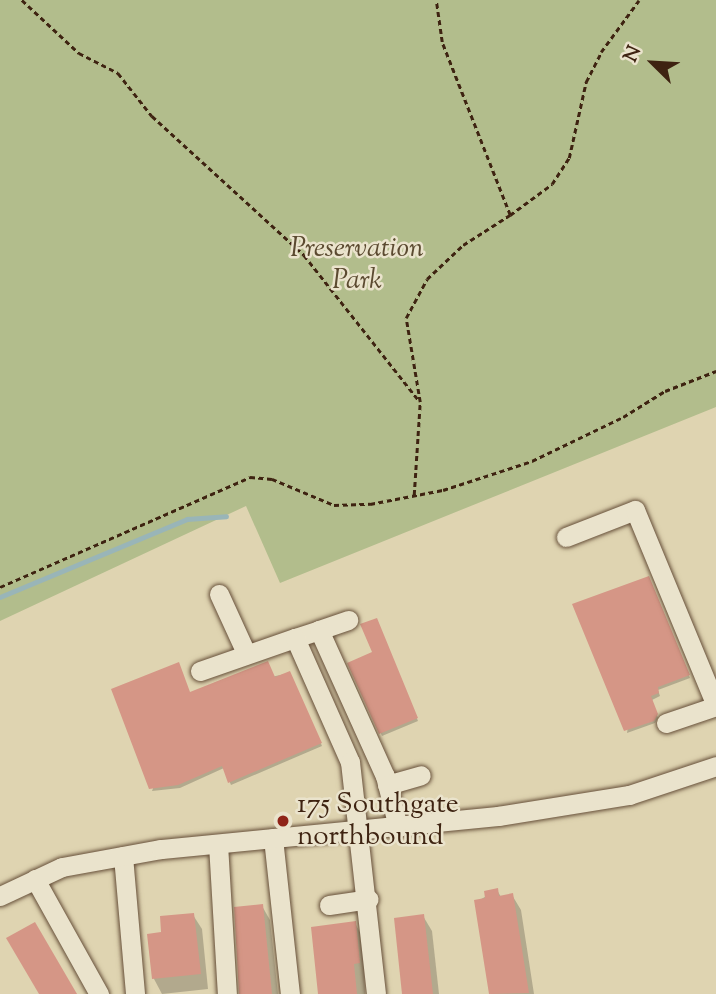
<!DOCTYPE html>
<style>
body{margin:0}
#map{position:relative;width:716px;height:994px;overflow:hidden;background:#dfd4b1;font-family:"Sorts Mill Goudy",serif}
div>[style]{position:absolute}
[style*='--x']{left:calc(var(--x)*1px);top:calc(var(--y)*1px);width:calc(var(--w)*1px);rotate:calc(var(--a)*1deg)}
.green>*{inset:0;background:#b2bd8c}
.shadow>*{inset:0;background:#0003}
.stream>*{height:4.5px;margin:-2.25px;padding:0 2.25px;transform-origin:2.25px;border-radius:2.25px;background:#99b5b8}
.building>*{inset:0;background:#d59686}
.path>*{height:2.5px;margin-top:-1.25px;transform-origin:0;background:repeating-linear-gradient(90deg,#3e2311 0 5px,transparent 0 8.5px)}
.roads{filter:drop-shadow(0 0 2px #664f39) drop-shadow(0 0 2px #664f39)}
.minor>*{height:19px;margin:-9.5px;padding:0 9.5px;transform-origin:9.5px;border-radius:9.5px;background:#eae3cc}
.dots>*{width:19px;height:19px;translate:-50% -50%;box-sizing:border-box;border:4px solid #eae3cc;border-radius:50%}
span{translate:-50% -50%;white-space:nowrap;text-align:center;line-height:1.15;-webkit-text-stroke:5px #eae3cc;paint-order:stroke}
.park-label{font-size:28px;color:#5b4a30;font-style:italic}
.poi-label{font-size:28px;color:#3e2311}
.left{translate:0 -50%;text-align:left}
.north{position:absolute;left:618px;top:28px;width:70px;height:70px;-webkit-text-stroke:5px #eae3cc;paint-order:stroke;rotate:294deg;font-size:19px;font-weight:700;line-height:28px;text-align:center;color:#3e2311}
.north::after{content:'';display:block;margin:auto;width:24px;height:32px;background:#3e2311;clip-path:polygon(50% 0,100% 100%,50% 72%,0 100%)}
</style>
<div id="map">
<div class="green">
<i style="clip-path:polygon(0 0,716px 0,716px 407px,280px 583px,246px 506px,0 621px)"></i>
</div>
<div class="shadow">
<i style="clip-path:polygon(650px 581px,690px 678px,658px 690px,660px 696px,652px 700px,658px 718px,655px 723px,627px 733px)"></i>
<i style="clip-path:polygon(378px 623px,418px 721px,382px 736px,350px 663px,374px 653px)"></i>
<i style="clip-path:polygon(290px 673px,322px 746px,231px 785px,224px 768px,180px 788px,152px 791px,190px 694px)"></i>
<i style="clip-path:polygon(497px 890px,501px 897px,512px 895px,521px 910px,534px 994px,491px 994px,476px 902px)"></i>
<i style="clip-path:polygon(262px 906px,270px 920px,278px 994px,241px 994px)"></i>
<i style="clip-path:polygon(193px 915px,202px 929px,208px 989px,162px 994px,154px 979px,163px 933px)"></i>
<i style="clip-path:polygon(423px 916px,432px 931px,439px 994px,404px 994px)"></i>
<i style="clip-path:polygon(355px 923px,363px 938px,365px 994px,320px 994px)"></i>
</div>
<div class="stream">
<i style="--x:0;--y:597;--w:203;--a:-22.6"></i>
<i style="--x:187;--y:519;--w:39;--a:-4"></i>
</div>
<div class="building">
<i style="clip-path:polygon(649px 576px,690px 675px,658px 687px,659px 693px,651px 696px,658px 714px,654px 721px,624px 731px,572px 604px)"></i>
<i style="clip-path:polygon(377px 618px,418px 718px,379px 734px,347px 663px,372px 652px,360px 624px)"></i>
<i style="clip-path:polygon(268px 661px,275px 677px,290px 671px,322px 743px,228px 783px,222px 766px,178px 785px,149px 789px,111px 689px,179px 662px,190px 692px)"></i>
<i style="clip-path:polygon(498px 888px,499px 896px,513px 893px,529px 993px,489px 994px,474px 900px,485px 898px,484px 891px)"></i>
<i style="clip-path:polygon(263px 904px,272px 994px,239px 994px,234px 907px)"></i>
<i style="clip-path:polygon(194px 913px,201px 974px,152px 979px,147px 934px,161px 932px,160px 916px)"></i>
<i style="clip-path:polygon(424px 914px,433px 994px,402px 994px,394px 918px)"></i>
<i style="clip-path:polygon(356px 921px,360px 963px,354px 964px,357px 994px,318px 994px,311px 927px)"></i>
<i style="clip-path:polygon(35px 922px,77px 994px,39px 994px,6px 938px)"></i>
</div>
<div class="path">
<i style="--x:22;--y:0;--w:78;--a:42.9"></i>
<i style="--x:79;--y:53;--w:44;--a:27.1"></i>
<i style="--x:118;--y:73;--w:55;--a:51.7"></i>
<i style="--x:152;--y:116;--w:206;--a:42.4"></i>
<i style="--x:304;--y:255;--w:187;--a:51.7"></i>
<i style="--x:510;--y:215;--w:52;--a:-36.4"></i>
<i style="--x:552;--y:184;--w:31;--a:-57"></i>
<i style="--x:569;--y:158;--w:78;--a:-77.4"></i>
<i style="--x:586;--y:82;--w:34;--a:-63"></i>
<i style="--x:601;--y:52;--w:64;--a:-53.8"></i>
<i style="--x:414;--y:495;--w:93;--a:-86.3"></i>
<i style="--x:420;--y:402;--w:85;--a:-99.5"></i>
<i style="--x:406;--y:318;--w:44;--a:-61.7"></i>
<i style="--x:427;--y:279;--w:50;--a:-43.4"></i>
<i style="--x:463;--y:245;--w:56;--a:-32.6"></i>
<i style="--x:510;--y:215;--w:186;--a:-111.5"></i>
<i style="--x:442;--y:42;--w:42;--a:-98.1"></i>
<i style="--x:0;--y:587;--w:273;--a:-23.7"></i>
<i style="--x:250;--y:477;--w:22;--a:5"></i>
<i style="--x:272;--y:479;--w:67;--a:22.8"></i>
<i style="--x:334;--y:505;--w:36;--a:-2"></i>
<i style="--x:370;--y:504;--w:74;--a:-10.9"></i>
<i style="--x:443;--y:490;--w:94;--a:-18"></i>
<i style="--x:532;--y:461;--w:101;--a:-25.8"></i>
<i style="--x:623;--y:417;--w:49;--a:-31.8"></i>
<i style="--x:665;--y:391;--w:55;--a:-21.4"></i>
</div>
<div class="roads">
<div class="minor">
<i style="--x:566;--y:537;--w:74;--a:-21.4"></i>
<i style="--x:635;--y:510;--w:212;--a:67.5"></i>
<i style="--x:219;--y:594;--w:65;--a:65.4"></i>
<i style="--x:319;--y:630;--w:31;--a:-19"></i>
<i style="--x:295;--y:638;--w:25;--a:-18"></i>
<i style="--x:319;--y:630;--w:160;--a:65.7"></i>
<i style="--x:385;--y:776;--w:53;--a:75.7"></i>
<i style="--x:200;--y:671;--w:101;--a:-19.2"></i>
<i style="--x:295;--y:638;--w:136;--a:66.1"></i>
<i style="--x:350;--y:762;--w:233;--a:83.6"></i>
<i style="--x:666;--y:723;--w:53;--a:-18.8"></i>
<i style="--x:387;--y:785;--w:35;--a:-16"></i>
<i style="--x:273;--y:838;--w:157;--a:83.8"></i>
<i style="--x:218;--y:844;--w:150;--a:86.6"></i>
<i style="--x:123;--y:856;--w:139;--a:85"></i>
<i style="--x:35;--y:879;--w:132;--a:60.9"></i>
<i style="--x:0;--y:896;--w:68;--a:-25.1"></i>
<i style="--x:62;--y:867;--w:101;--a:-10.3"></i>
<i style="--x:161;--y:849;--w:339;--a:-5.6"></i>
<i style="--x:498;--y:816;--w:133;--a:-9.1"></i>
<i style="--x:629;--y:795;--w:92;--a:-18.4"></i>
<i style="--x:329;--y:905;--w:40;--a:-8.5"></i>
</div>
</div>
<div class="dots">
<i style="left:283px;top:821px;background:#8f2418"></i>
</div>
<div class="park-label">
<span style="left:357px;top:265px">Preservation<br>Park</span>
</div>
<div class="poi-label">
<span class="left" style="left:297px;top:821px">175 Southgate<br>northbound</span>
</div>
<div class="north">N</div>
</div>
